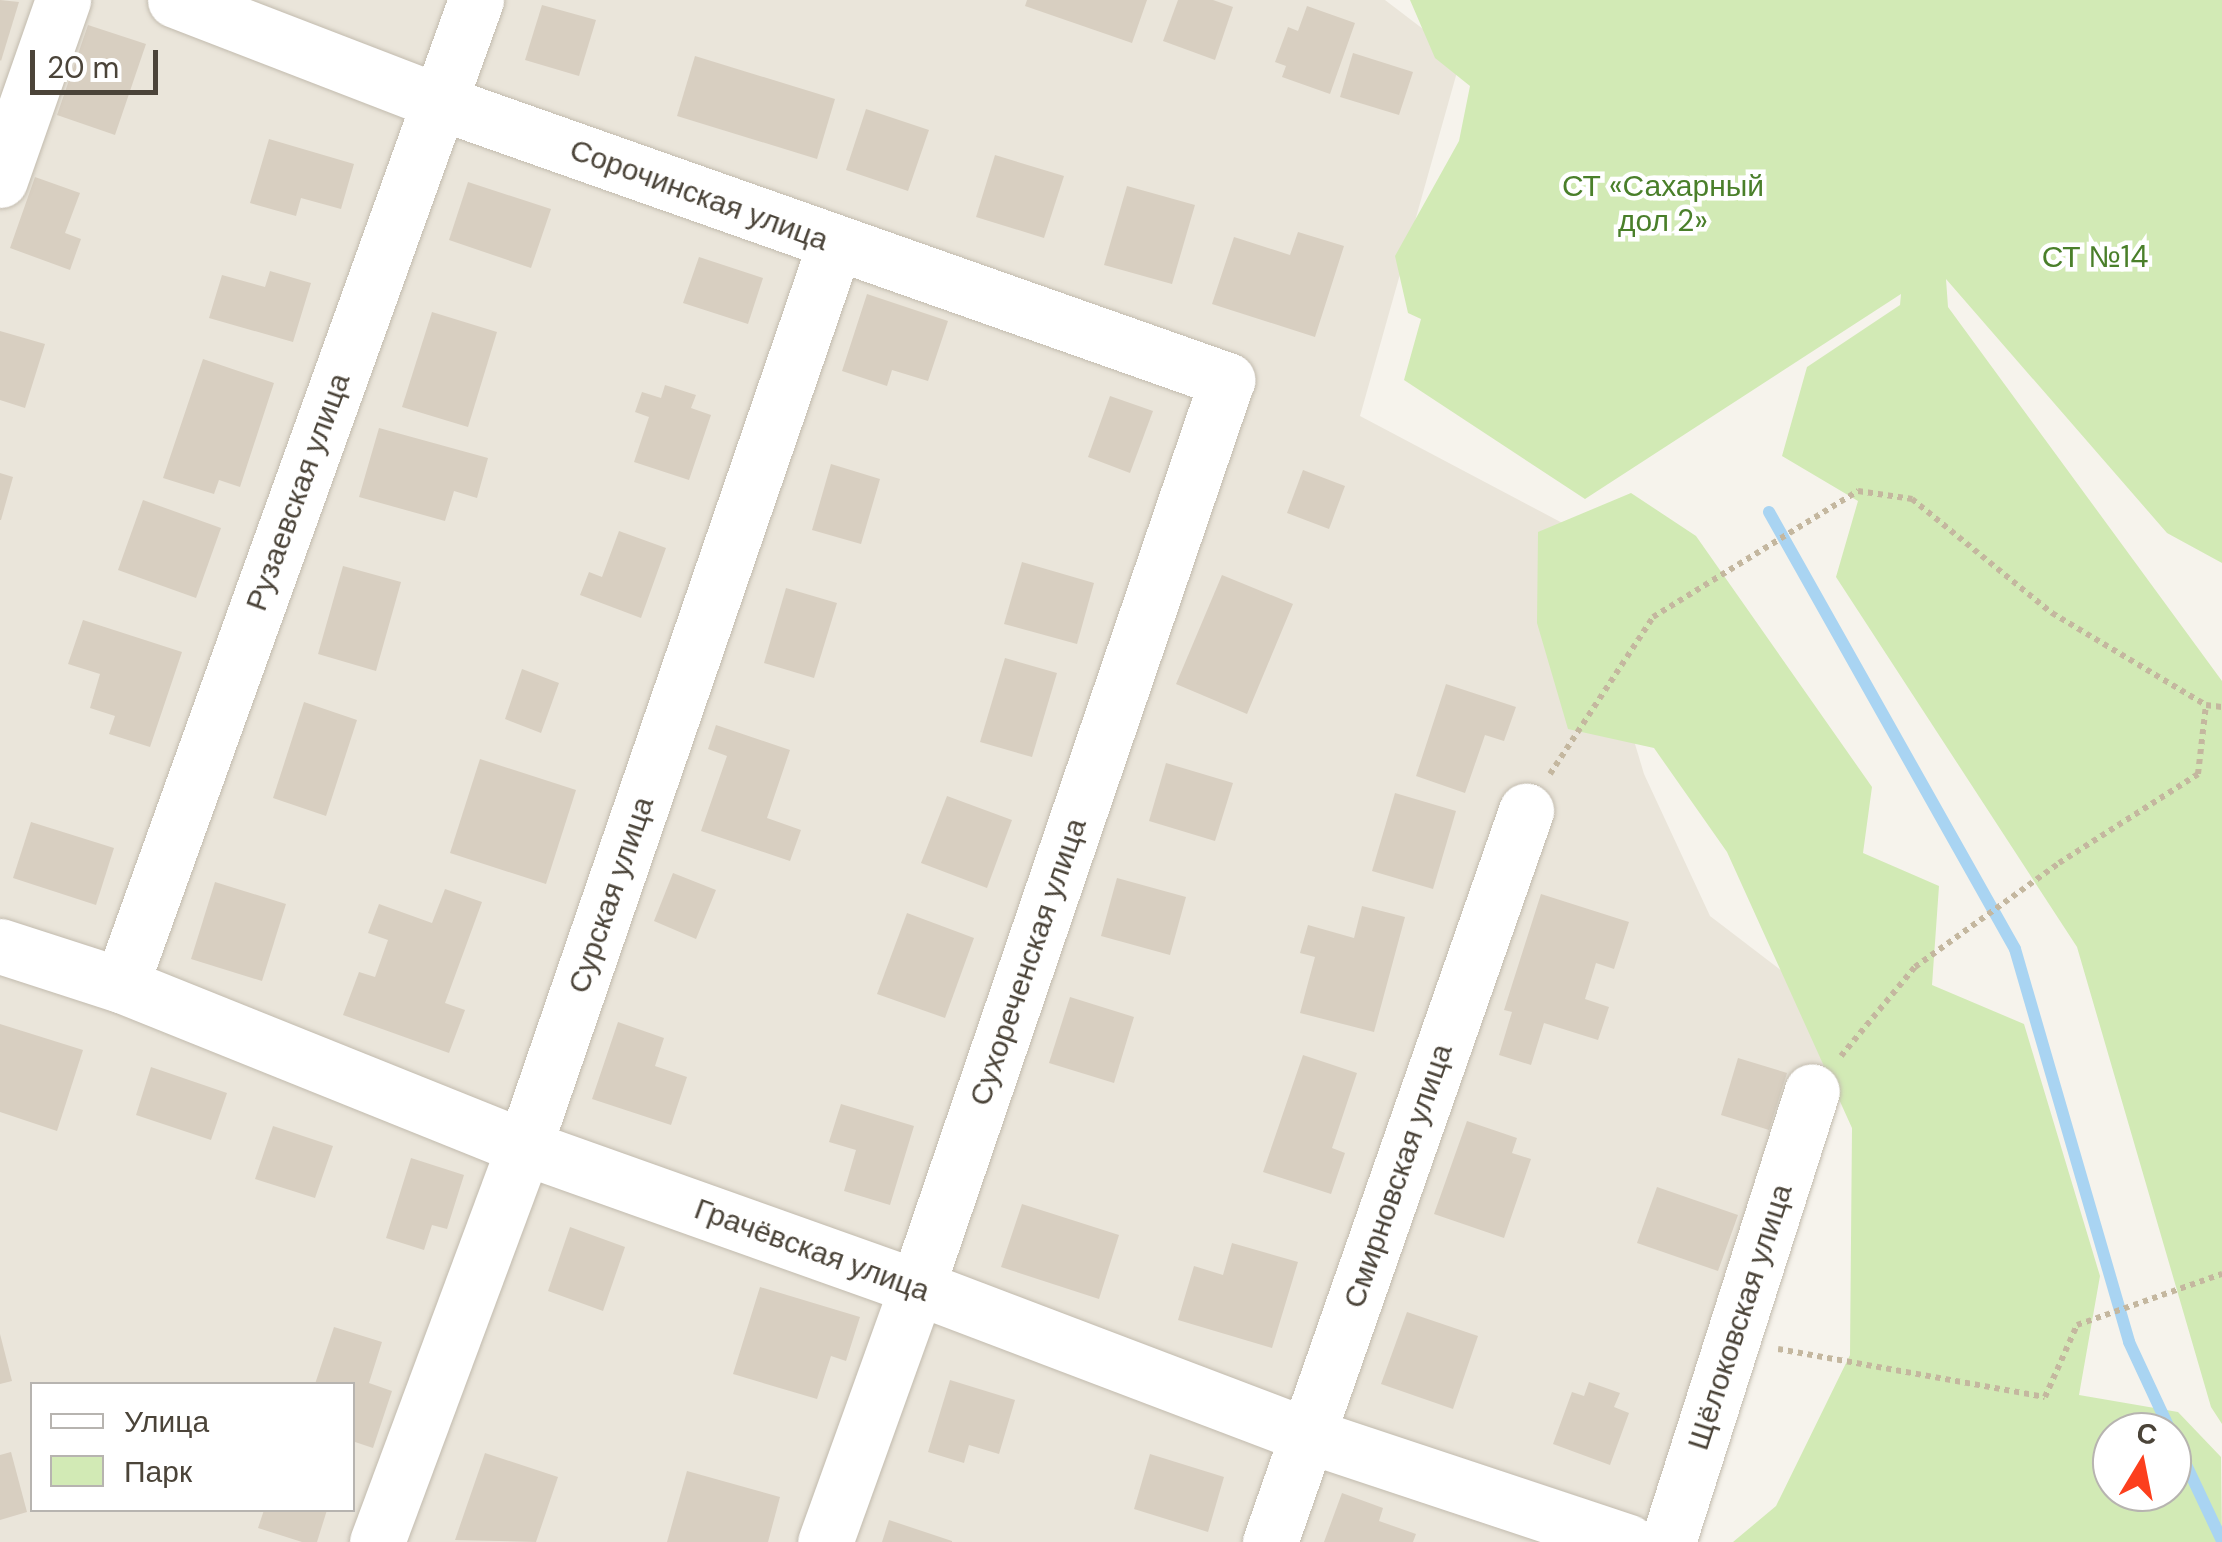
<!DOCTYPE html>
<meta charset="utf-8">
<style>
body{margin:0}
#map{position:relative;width:2222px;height:1542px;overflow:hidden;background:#f6f3ec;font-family:"DM Sans",sans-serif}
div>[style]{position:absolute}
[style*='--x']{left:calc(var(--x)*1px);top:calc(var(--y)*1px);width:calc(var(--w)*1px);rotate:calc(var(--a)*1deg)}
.residential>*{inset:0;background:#eae5da}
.green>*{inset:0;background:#d2eab5}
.stream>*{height:12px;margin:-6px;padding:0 6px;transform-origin:6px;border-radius:6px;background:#a9d4f2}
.building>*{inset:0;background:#d8cfc1}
.path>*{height:6px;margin-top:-3px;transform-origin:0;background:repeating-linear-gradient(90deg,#c4b79f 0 5px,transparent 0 10px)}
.roads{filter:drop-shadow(0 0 2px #c2bbae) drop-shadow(0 0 2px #c2bbae)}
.minor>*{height:55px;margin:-27.5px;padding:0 27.5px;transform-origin:27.5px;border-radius:27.5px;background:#fff}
span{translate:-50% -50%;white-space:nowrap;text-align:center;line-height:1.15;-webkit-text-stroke:9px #fff;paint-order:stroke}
.park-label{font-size:30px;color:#4a7f2a}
.street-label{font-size:30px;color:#4b4439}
.legend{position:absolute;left:30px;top:1382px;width:325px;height:130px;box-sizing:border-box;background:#fff;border:2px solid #b7b4b0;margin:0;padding:12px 18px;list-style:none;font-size:30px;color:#4b4439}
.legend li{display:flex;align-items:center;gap:20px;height:50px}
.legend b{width:50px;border:2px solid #b7b4b0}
.north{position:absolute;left:2092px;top:1412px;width:100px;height:100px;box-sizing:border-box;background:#fff;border:2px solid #b7b4b0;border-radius:50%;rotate:10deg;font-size:28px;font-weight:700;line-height:40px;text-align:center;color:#4b4439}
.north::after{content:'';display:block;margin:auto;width:35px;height:45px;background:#fc3f1d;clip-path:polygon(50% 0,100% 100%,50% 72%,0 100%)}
.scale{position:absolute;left:30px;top:50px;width:128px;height:45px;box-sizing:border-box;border:5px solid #4b4439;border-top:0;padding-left:12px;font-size:30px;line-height:35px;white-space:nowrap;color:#4b4439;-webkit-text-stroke:8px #fff;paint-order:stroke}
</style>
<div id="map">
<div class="residential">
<i style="clip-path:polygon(evenodd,0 0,1385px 0,1461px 58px,1360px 416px,1570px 527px,1644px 774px,1710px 916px,1846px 1020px,1812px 1091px,1668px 1542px,0 1542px,0 0,32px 1384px,352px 1384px,352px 1510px,32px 1510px,32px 1384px)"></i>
</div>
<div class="green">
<i style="clip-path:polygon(1410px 0,2222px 0,2222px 563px,2167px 533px,1946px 279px,1948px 307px,2222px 681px,2222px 1424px,2211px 1407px,2077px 947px,1836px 577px,1858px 501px,1782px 456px,1807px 367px,1900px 305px,1901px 294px,1585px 499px,1404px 380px,1421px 319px,1408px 313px,1395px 256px,1459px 141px,1470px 86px,1435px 58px)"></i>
<i style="clip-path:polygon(evenodd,1631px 493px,1696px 536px,1872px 787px,1863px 853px,1939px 886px,1932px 985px,2024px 1024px,2100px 1276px,2079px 1395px,2178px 1412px,2221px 1457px,2222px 1542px,1733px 1542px,1776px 1506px,1850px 1355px,1852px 1128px,1727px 852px,1654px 748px,1568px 729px,1537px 623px,1538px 532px,1631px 493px,2112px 1432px,2172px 1432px,2172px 1492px,2112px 1492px,2112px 1432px)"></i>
</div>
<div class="stream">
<i style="--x:1769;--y:512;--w:501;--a:60.62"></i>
<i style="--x:2015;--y:949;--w:409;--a:73.8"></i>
<i style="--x:2129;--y:1342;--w:99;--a:65"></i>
<i style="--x:2172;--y:1435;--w:117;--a:64.7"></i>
</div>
<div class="building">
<i style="clip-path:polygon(0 0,19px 2px,1px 61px,0 60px)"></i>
<i style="clip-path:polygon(1027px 0,1147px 0,1132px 43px,1025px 6px)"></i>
<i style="clip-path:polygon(1178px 0,1213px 0,1233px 7px,1215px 60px,1163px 41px)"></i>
<i style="clip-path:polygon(542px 5px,596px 20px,579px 76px,525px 60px)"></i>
<i style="clip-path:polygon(1307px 6px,1355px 23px,1330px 94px,1282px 77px,1286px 66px,1275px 62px,1288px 27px,1298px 31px)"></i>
<i style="clip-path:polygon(88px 25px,146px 44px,115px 135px,57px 115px)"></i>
<i style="clip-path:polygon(1353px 53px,1413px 72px,1399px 115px,1340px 97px)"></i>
<i style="clip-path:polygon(695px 56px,835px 99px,817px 159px,677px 116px)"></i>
<i style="clip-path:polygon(866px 109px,929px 130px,908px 191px,846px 170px)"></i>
<i style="clip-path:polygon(269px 139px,354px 164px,341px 209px,301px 198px,296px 216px,250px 203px)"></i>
<i style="clip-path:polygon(995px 155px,1064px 176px,1044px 238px,976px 217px)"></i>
<i style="clip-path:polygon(35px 177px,80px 193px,65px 233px,81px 239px,70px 270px,10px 248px)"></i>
<i style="clip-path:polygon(468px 182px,551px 209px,531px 268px,449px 240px)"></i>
<i style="clip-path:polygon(1127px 186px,1195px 205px,1172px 284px,1104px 265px)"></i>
<i style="clip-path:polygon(1298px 232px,1344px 246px,1315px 337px,1212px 304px,1234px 237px,1290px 255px)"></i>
<i style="clip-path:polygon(699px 257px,763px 278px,748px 324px,683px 303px)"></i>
<i style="clip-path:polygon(270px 271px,311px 283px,293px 342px,209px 318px,222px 275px,265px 287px)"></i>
<i style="clip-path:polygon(867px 294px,948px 321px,928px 381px,892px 370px,887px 386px,842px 371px)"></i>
<i style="clip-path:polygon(432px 312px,497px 332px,468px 427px,402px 407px)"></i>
<i style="clip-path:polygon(0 331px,45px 344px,25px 408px,0 400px)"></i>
<i style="clip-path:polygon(203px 359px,274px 383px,240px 487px,219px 480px,214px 494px,163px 478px)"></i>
<i style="clip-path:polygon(665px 385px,696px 395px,691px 408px,711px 415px,689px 480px,634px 462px,649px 417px,635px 412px,642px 392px,661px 398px)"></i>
<i style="clip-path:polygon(1110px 396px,1153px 411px,1130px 473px,1088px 457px)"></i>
<i style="clip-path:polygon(379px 428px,488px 458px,477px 498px,454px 491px,445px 521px,359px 497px)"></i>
<i style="clip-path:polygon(831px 464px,880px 479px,861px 544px,812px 530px)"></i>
<i style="clip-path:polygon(1303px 470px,1345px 486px,1329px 529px,1287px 513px)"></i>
<i style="clip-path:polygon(0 473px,13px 477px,1px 520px,0 520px)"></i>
<i style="clip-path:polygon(143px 500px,221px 528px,196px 598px,118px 570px)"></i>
<i style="clip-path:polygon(619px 531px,666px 548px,641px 618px,580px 595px,589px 572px,602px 577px)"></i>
<i style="clip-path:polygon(1022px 562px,1094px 583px,1077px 644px,1004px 624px)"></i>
<i style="clip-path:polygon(343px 566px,401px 582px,376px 671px,318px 654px)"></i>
<i style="clip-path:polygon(1222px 575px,1293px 604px,1247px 714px,1176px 684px)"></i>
<i style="clip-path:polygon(786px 588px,837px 603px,814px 678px,764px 663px)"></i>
<i style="clip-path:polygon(83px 620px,182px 652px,150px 747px,109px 734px,115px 716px,90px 708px,100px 674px,68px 664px)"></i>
<i style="clip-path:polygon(1005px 658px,1057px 673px,1032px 757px,980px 742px)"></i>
<i style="clip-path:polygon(522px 669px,559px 683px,541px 733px,505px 719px)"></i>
<i style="clip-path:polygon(1446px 684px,1516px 707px,1504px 741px,1485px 735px,1465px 793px,1416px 776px)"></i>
<i style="clip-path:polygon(304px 702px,357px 720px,326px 816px,273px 798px)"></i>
<i style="clip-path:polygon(716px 725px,790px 750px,767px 818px,801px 830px,790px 861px,701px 831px,727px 756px,708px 749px)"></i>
<i style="clip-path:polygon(480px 759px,576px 790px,546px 884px,450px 853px)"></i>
<i style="clip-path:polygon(1166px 763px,1233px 783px,1215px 841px,1149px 821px)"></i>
<i style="clip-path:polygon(1395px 793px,1456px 811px,1433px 889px,1372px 871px)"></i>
<i style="clip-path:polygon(947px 796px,1012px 820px,987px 888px,921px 863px)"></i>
<i style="clip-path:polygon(31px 822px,114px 848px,96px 905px,13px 878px)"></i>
<i style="clip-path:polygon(673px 873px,716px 890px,696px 939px,654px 921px)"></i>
<i style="clip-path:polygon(1117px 878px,1186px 897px,1170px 955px,1101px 936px)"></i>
<i style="clip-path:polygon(215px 882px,286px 904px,262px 981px,191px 959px)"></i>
<i style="clip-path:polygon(445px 889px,482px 902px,445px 1003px,465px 1010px,449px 1053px,343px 1015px,359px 972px,375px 977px,388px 940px,368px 933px,379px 904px,432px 923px)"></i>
<i style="clip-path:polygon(1541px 894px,1629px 922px,1614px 969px,1596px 963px,1585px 999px,1609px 1007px,1598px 1040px,1544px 1023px,1531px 1065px,1499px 1055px,1512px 1012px,1504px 1010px)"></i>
<i style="clip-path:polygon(1362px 906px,1405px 917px,1374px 1032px,1300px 1013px,1315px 957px,1300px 953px,1308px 925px,1354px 938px)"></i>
<i style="clip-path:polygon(907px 913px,974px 938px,945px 1018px,877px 994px)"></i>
<i style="clip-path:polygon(1070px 997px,1134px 1017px,1114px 1083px,1049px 1063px)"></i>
<i style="clip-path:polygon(618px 1022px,664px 1038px,655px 1066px,687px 1077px,671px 1125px,592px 1099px)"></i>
<i style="clip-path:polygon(0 1024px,83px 1050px,57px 1131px,0 1112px)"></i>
<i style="clip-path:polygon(1303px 1055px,1357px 1073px,1332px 1148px,1345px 1153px,1331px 1194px,1263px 1172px)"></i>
<i style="clip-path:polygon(1738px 1058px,1787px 1073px,1769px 1130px,1721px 1115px)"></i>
<i style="clip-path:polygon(151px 1067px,227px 1093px,211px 1140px,136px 1115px)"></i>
<i style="clip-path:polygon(841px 1104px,914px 1126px,890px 1205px,844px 1191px,856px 1150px,829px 1142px)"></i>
<i style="clip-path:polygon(1467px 1121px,1517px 1138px,1512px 1153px,1531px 1159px,1504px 1238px,1434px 1214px)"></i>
<i style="clip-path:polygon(273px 1126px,333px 1146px,315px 1198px,255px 1179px)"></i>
<i style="clip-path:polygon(411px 1158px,464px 1175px,447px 1229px,432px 1225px,424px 1250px,386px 1238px)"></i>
<i style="clip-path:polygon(1657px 1187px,1738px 1215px,1718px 1271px,1637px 1243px)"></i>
<i style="clip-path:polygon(1022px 1204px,1119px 1235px,1099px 1299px,1001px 1267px)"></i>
<i style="clip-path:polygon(570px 1227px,625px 1247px,603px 1311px,548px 1291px)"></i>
<i style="clip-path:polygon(1232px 1243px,1298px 1262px,1272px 1348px,1178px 1320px,1194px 1266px,1223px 1275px)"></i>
<i style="clip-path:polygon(760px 1287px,860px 1317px,846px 1361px,831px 1356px,817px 1399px,733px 1374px)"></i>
<i style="clip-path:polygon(1407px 1312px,1478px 1336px,1453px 1409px,1381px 1384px)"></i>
<i style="clip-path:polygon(334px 1327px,382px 1342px,369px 1383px,392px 1391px,373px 1448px,352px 1441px,352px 1384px,315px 1384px)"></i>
<i style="clip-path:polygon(0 1334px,12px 1381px,0 1384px)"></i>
<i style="clip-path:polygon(950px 1380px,1015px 1400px,999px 1454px,969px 1445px,964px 1463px,928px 1452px)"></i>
<i style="clip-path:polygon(1589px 1382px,1620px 1393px,1614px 1407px,1629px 1413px,1610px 1465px,1553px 1444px,1572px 1392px,1584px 1396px)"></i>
<i style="clip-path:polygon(11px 1452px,27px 1512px,0 1520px,0 1455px)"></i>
<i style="clip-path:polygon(485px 1453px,558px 1477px,536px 1542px,455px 1540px)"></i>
<i style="clip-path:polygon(1150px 1454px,1224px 1477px,1208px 1532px,1134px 1509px)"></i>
<i style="clip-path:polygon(687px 1471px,780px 1497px,768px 1542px,667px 1542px)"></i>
<i style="clip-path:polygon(1342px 1493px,1383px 1508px,1379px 1521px,1416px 1534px,1413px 1542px,1324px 1542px)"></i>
<i style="clip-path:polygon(264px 1510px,327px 1510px,317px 1542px,302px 1542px,258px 1528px)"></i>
<i style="clip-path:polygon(889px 1520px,952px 1541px,952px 1542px,882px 1542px)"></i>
</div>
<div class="path">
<i style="--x:1550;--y:774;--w:188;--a:-56.7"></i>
<i style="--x:1653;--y:617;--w:241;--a:-31.6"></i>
<i style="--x:1858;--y:491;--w:55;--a:8.4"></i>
<i style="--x:1912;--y:499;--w:181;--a:39.2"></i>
<i style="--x:2052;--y:613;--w:179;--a:30.9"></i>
<i style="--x:2206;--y:705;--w:16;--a:7"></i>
<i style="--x:1841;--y:1056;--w:116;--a:-50.3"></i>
<i style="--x:1915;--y:967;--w:178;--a:-35.8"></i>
<i style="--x:2059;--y:863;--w:165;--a:-32.6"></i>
<i style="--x:2198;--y:774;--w:69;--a:-83.4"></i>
<i style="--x:1778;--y:1349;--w:271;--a:10.2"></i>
<i style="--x:2045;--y:1397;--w:79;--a:-66"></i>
<i style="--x:2077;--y:1325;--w:154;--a:-19.4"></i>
</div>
<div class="roads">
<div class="minor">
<i style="--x:175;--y:0;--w:283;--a:21.1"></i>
<i style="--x:439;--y:102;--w:836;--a:19.43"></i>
<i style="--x:1227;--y:380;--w:959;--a:108.87"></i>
<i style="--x:917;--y:1287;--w:271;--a:109.8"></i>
<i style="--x:0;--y:180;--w:191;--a:-70.7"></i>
<i style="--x:0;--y:946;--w:127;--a:17.9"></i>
<i style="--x:121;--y:985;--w:434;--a:21.9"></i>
<i style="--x:524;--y:1147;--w:417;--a:19.6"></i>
<i style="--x:917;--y:1287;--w:417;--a:20.8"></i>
<i style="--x:1307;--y:1435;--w:338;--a:18.4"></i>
<i style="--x:121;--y:985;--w:1047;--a:-70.18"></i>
<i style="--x:377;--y:1542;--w:421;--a:-69.6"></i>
<i style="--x:524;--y:1147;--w:955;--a:-71"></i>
<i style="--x:1270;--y:1542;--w:775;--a:-70.7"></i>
<i style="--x:1668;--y:1542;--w:473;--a:-72.3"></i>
</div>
</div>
<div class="park-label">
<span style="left:1663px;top:203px">СТ «Сахарный<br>дол 2»</span>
<span style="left:2095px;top:257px">СТ №14</span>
</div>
<div class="street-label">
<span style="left:699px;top:195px;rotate:20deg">Сорочинская улица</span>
<span style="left:298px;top:492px;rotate:-70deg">Рузаевская улица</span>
<span style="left:611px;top:895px;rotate:-71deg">Сурская улица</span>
<span style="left:1028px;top:962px;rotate:-71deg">Сухореченская улица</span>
<span style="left:1398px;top:1176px;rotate:-71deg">Смирновская улица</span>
<span style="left:812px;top:1250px;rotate:20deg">Грачёвская улица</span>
<span style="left:1740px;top:1317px;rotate:-72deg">Щёлоковская улица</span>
</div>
<ul class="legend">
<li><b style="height:12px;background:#fff"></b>Улица</li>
<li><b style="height:28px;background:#d2eab5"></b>Парк</li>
</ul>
<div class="north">С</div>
<div class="scale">20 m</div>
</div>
